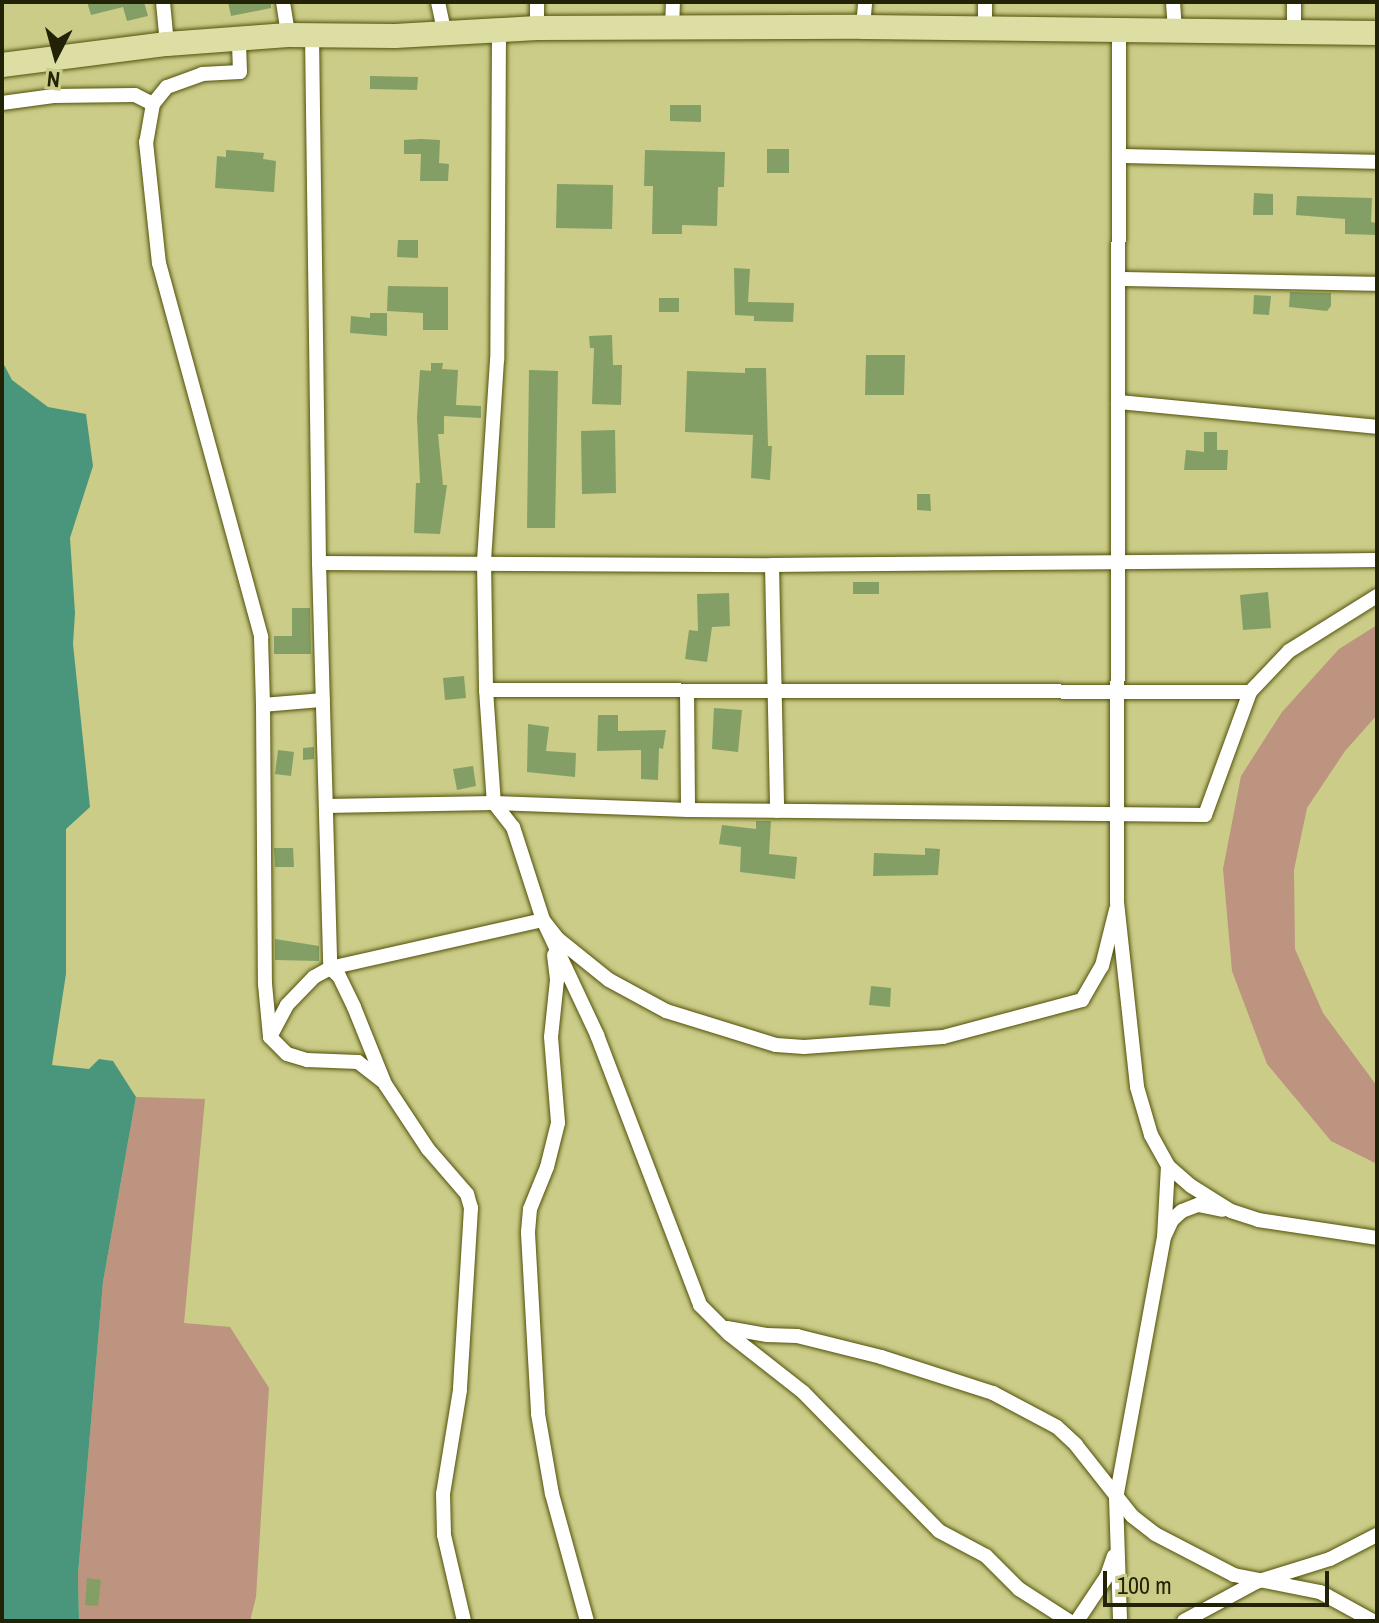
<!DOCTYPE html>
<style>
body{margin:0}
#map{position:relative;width:1379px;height:1623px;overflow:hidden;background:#cacc88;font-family:"Archivo Narrow",sans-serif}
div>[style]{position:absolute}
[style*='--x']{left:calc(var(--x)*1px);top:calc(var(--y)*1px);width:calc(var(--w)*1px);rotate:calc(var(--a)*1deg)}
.green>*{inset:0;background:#bc947f}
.water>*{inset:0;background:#4a967d}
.building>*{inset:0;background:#849f66}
.roads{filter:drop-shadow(0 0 2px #525209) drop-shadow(0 0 2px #525209)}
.minor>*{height:14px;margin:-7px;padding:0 7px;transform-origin:7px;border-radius:7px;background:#fff}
.trunk>*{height:24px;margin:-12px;padding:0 12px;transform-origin:12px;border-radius:12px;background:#dcdea4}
span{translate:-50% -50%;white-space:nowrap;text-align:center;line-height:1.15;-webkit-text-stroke:7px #cacc88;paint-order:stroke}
.frame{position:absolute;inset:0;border:4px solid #222207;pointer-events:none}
.north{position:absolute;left:16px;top:16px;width:80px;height:80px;-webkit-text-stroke:6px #cacc88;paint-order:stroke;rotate:186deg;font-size:22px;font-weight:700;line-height:32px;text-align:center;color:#222207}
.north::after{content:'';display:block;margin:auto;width:28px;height:36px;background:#222207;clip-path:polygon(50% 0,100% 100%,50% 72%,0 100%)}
.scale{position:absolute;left:1103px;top:1571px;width:226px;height:36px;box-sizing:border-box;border:4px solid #222207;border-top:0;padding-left:10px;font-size:24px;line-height:28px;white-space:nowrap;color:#222207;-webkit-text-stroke:6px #cacc88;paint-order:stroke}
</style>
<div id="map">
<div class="green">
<i style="clip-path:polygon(1377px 625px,1377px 715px,1345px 751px,1307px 808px,1294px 870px,1295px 949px,1323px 1013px,1377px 1086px,1377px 1164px,1331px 1141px,1267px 1064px,1232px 971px,1223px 869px,1241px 776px,1282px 712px,1339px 649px)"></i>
<i style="clip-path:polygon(136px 1097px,205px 1099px,184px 1323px,230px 1327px,269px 1388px,256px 1597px,250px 1621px,79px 1621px,78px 1574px,103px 1282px)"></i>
</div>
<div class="water">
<i style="clip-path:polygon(2px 361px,12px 380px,48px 407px,86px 414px,93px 466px,70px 538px,75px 613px,73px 644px,90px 807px,66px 829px,66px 974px,52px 1065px,89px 1069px,99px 1059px,113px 1061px,136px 1097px,103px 1282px,78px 1574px,79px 1621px,2px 1621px)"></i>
</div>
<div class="building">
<i style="clip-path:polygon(87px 2px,144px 2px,148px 16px,127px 21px,123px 7px,91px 15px)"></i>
<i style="clip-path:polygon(228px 2px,271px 2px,271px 8px,231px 16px)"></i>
<i style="clip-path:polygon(370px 76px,418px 77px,417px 90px,370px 89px)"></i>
<i style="clip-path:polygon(670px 105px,701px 105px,701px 122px,670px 121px)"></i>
<i style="clip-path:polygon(421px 139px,440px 140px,439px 163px,449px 164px,448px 181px,420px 181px,421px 154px,404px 154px,404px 140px)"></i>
<i style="clip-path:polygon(767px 149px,789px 149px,789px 173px,767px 173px)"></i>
<i style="clip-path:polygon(226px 150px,264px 153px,263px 159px,276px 161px,274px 192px,215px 188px,217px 156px,226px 157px)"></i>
<i style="clip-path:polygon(645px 150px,725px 152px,724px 187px,718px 187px,717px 226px,682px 225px,682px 234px,652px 234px,653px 186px,644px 186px)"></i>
<i style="clip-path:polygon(557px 184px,613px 185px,612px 229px,556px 228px)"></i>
<i style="clip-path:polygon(1254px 193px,1273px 194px,1273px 215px,1253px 215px)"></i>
<i style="clip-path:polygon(1297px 196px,1372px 198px,1371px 222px,1377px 223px,1377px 235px,1345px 234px,1345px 219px,1296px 215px)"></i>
<i style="clip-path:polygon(398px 240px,418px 240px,418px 258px,397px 257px)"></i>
<i style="clip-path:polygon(734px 268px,750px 269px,748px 302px,794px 303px,793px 322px,754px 321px,754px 316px,735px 315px)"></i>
<i style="clip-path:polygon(388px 286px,448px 287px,448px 330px,423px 330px,423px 313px,387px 311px)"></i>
<i style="clip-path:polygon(1290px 292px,1331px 293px,1331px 306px,1327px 311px,1289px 307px)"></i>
<i style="clip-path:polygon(1254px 295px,1271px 296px,1269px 315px,1253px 314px)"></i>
<i style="clip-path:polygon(659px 298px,679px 298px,679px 312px,659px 312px)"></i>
<i style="clip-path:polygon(370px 313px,387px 313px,387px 336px,350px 333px,351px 316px,370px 318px)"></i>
<i style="clip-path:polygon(612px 335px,613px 365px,622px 365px,621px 405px,592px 404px,594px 348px,590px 348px,589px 336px)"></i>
<i style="clip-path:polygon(866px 355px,905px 355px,904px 395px,865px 395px)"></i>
<i style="clip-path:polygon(431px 363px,443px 363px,442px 369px,458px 370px,456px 405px,481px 406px,481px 418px,444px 416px,444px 434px,438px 434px,443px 485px,447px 485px,440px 534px,414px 533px,416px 483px,420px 483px,417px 417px,420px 370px,431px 371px)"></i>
<i style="clip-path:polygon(745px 368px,766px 368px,768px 446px,772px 446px,770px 480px,751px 478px,753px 435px,685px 432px,687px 371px,745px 373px)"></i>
<i style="clip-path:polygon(529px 370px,558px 371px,555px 528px,527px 528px)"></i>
<i style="clip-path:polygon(615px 430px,616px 493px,582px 494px,581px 431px)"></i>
<i style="clip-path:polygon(1204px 432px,1217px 432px,1217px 450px,1228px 450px,1227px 470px,1184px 470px,1186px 450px,1204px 452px)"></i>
<i style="clip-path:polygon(917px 494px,930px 494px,931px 511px,917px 510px)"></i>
<i style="clip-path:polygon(853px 582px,879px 582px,879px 594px,853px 594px)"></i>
<i style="clip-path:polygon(1268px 592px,1271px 628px,1243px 630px,1240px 595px)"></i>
<i style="clip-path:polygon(729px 593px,730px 626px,712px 627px,707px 662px,685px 659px,689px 630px,698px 631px,697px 594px)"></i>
<i style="clip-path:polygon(292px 608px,310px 608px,311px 654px,274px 654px,274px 636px,292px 636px)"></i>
<i style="clip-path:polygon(464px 676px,466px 698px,445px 700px,443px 678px)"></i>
<i style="clip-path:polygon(714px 708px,742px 710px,738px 752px,712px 749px)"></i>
<i style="clip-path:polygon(598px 715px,618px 715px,618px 731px,666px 730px,663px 749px,659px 748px,658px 780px,641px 779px,641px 750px,597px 751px)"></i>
<i style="clip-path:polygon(528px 724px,549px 727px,546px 751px,576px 753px,575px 777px,527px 772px)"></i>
<i style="clip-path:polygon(314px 747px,314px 759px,303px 760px,303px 748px)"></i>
<i style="clip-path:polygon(278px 750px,294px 752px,291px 776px,275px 774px)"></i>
<i style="clip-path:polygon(473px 766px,476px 786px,457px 790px,453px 769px)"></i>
<i style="clip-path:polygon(756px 821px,771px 821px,769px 854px,797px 857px,795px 879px,740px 872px,741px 847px,719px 844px,722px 825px,756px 829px)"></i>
<i style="clip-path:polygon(274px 848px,293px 848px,294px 867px,275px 867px)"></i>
<i style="clip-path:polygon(925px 848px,940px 849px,938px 875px,873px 876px,874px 853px,925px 855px)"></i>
<i style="clip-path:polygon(275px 939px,319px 946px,319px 961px,275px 960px)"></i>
<i style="clip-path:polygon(871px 986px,891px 988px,890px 1007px,869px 1005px)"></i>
<i style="clip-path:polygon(87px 1578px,101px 1580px,98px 1606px,85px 1605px)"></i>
</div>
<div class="roads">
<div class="minor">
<i style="--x:163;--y:2;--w:42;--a:84.6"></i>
<i style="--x:283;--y:2;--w:33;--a:81"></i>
<i style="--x:438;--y:2;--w:30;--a:78"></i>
<i style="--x:985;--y:2;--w:26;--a:90"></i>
<i style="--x:1173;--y:2;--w:30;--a:86"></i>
<i style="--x:863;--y:27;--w:25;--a:-85"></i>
<i style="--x:537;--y:28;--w:26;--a:-90"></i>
<i style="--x:672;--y:29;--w:27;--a:-88"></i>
<i style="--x:1119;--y:30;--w:872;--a:90.13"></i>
<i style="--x:1117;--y:902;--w:186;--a:83.8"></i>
<i style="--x:1137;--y:1087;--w:50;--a:73.7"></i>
<i style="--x:1151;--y:1135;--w:35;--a:61"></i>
<i style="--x:1168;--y:1166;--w:71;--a:93.2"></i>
<i style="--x:1164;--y:1237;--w:265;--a:100.4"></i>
<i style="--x:1116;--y:1498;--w:123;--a:88.1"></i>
<i style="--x:499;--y:32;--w:328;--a:90.3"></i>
<i style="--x:497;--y:360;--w:201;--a:93.7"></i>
<i style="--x:484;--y:561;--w:129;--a:89.1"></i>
<i style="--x:486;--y:690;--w:113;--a:86"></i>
<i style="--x:494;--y:803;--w:31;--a:52"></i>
<i style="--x:513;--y:827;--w:98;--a:72.1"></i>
<i style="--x:543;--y:920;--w:24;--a:52"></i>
<i style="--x:558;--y:939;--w:65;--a:38.8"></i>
<i style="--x:609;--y:980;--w:65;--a:28.5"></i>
<i style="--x:666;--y:1011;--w:115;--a:17.2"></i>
<i style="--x:776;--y:1045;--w:28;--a:4"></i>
<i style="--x:804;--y:1047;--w:139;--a:-4.1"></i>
<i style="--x:943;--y:1037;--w:144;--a:-14.9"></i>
<i style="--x:1082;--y:1000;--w:39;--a:-60"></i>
<i style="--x:1102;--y:966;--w:58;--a:-76"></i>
<i style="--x:1294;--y:33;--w:31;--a:-90"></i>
<i style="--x:312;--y:35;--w:528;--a:89.24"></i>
<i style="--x:319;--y:563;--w:405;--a:88.4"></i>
<i style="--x:330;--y:968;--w:12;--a:42"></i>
<i style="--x:339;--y:976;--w:34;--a:64"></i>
<i style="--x:354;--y:1007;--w:83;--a:68.1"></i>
<i style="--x:385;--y:1084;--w:78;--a:56.5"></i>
<i style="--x:428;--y:1149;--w:60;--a:49.1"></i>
<i style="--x:467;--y:1194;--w:15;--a:74"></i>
<i style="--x:471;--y:1208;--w:182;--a:93.5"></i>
<i style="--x:460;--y:1390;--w:105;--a:99.3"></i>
<i style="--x:443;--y:1494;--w:41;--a:88.6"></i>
<i style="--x:444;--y:1535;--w:88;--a:76.9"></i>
<i style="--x:2;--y:103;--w:52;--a:-7.7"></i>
<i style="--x:54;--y:96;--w:81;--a:-0.7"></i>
<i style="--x:135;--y:95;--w:20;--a:27"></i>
<i style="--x:153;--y:104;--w:39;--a:100"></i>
<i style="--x:146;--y:142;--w:122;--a:83.9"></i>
<i style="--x:159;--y:263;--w:388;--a:74.7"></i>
<i style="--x:261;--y:637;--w:68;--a:88.3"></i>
<i style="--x:263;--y:705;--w:60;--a:-4.8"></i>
<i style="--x:153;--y:104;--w:22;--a:-51"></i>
<i style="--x:167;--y:87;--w:37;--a:-20"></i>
<i style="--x:202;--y:74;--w:38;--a:-3"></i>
<i style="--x:240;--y:72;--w:33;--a:-92"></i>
<i style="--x:1119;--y:156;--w:258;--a:1.3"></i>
<i style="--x:1118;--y:279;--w:259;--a:1.1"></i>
<i style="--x:1118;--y:402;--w:260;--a:5.5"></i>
<i style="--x:319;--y:563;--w:453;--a:0.3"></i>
<i style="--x:772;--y:565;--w:605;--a:-0.47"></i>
<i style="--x:772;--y:565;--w:246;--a:88.8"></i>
<i style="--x:486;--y:690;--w:764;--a:0.15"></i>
<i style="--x:687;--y:691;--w:119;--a:89.5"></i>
<i style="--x:263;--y:705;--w:279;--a:89.6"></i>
<i style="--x:265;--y:984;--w:53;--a:84.6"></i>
<i style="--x:270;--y:1037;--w:24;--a:45"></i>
<i style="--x:287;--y:1054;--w:21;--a:17"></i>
<i style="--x:307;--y:1060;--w:51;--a:2.2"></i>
<i style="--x:358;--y:1062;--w:31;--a:38"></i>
<i style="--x:326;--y:806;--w:168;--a:-1"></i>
<i style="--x:494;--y:803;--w:194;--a:2.1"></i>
<i style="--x:688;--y:810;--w:517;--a:0.55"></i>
<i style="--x:1205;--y:815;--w:131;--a:-69.9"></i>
<i style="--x:1250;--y:692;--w:57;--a:-46.4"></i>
<i style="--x:1289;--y:651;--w:104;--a:-32"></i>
<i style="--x:554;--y:955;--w:25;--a:83"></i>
<i style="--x:557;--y:980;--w:57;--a:96"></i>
<i style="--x:551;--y:1037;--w:86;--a:85.3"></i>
<i style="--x:558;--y:1123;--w:45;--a:104"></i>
<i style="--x:547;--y:1167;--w:45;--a:112"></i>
<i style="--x:530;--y:1209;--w:24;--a:95"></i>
<i style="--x:528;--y:1233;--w:181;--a:86.8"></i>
<i style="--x:538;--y:1414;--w:81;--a:80.1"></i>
<i style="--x:552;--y:1494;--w:132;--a:74.6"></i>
<i style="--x:270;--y:1037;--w:36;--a:-62"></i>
<i style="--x:287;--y:1005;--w:39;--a:-46"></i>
<i style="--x:314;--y:977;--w:18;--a:-29"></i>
<i style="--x:330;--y:968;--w:218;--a:-12.7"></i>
<i style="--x:543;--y:920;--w:127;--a:64.8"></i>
<i style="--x:597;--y:1035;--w:289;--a:69.1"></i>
<i style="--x:700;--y:1305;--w:41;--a:45"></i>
<i style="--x:729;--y:1334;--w:94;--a:38.1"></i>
<i style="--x:803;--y:1392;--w:194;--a:45.6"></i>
<i style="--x:939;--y:1531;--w:53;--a:28"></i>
<i style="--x:986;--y:1556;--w:47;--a:45"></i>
<i style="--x:1019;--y:1589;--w:59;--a:32.6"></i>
<i style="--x:1168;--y:1166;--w:30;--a:41"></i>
<i style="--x:1191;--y:1186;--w:47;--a:32"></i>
<i style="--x:1231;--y:1211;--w:28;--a:18"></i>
<i style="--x:1258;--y:1220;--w:120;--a:8.6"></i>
<i style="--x:1165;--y:1235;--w:17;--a:-65"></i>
<i style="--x:1172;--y:1220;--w:13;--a:-42"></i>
<i style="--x:1182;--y:1211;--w:17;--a:-21"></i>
<i style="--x:1198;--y:1205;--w:25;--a:11"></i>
<i style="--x:727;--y:1328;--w:41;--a:9.9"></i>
<i style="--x:767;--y:1335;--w:30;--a:2"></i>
<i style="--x:797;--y:1336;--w:87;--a:14"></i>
<i style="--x:881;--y:1357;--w:118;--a:17.8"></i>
<i style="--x:993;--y:1393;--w:72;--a:28"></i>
<i style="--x:1057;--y:1427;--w:26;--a:43"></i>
<i style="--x:1076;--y:1445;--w:90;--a:51.7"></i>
<i style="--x:1132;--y:1516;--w:29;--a:38"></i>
<i style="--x:1155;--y:1534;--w:89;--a:27.4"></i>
<i style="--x:1234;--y:1575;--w:88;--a:11.2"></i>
<i style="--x:1320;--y:1592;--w:60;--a:28.7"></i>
<i style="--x:1077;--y:1621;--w:54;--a:-56.3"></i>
<i style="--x:1107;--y:1576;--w:21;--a:-71"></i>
<i style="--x:1184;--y:1621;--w:82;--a:-28.4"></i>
<i style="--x:1256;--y:1582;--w:77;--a:-17.3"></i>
<i style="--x:1330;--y:1559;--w:53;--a:-27.1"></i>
</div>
<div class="trunk">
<i style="--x:2;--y:65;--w:166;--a:-7.3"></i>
<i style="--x:167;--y:44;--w:121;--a:-4.3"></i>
<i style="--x:288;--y:35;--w:107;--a:0.5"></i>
<i style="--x:395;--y:36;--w:142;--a:-3.2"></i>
<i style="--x:537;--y:28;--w:326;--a:-0.2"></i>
<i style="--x:863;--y:27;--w:514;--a:0.67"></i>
</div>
</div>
<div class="frame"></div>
<div class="north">N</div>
<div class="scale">100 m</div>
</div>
